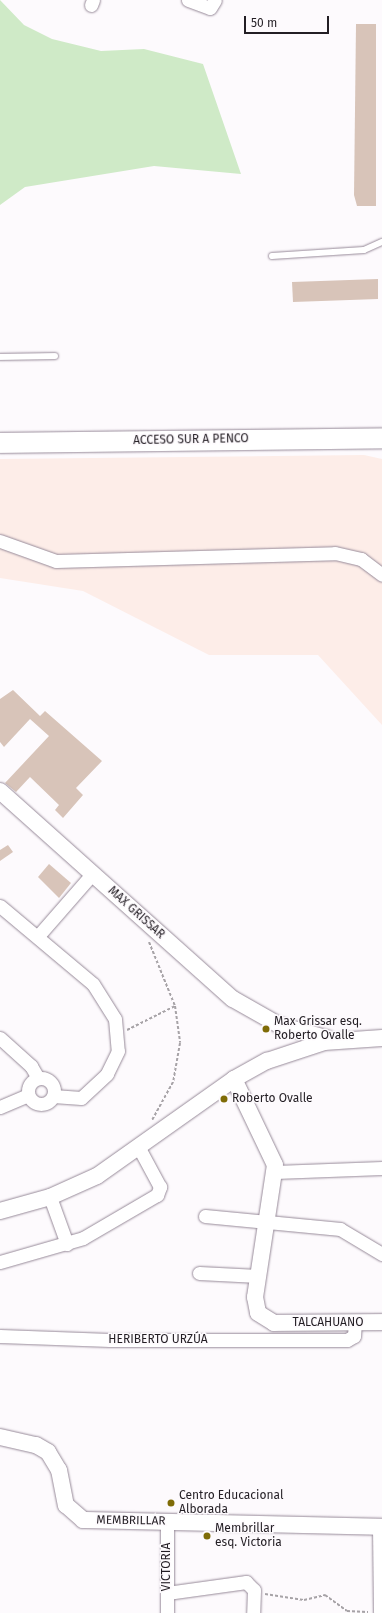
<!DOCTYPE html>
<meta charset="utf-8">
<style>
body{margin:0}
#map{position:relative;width:382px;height:1613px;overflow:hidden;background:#fdfafd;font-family:"Fira Sans",sans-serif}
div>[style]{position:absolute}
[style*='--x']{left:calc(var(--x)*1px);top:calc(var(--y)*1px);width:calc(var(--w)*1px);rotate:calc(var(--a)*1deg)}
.industrial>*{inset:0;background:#fdede8}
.green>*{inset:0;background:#cfeac7}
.building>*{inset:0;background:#d8c4b9}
.path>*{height:2px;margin-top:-1px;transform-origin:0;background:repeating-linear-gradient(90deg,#a7a3a7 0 3px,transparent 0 5px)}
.roads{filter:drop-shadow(0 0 1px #978a99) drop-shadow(0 0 1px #978a99)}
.service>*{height:6px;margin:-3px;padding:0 3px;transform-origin:3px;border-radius:3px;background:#fff}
.minor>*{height:13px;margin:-6.5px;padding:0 6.5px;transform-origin:6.5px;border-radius:6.5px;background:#fff}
.minor>.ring{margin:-6.5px;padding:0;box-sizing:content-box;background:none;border:13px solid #fff;border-radius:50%}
.tertiary>*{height:16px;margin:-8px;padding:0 8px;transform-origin:8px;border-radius:8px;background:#fff}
.primary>*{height:20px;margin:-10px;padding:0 10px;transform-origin:10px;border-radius:10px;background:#fff}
.dots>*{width:11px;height:11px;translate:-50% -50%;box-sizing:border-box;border:2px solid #fdfafd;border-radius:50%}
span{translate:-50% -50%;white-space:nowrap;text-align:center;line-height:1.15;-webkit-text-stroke:3px #fdfafd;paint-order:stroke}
.street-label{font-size:12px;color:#231e24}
.poi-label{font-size:12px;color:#231e24}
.left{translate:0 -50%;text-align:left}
.scale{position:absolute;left:244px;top:16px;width:85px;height:18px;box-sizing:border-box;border:2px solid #231e24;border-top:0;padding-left:5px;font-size:12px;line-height:14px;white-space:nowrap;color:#231e24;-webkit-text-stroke:3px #fdfafd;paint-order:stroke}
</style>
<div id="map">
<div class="industrial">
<i style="clip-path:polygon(364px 455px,382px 459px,382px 725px,318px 655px,209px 655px,83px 591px,0 578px,0 459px)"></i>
</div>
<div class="green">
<i style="clip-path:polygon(0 0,24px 25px,52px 39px,101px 51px,144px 49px,203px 64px,241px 174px,154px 166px,25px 187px,0 205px)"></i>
</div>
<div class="building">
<i style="clip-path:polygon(356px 24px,376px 24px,376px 206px,357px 206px,354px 195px)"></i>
<i style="clip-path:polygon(378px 279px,378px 299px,293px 302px,292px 282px)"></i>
<i style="clip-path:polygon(13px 690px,40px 716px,45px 711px,102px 761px,76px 788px,83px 795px,63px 818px,55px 810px,59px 805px,30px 777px,16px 792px,5px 783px,49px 736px,30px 719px,4px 747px,0 742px,0 699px)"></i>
<i style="clip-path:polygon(8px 845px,13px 852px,0 861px,0 850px)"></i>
<i style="clip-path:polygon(49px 864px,71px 883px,59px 898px,38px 877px)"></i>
</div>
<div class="path">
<i style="--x:149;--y:942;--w:69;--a:67.9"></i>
<i style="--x:175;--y:1006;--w:37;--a:82"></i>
<i style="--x:180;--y:1043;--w:40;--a:100"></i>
<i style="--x:173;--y:1082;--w:43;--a:118.9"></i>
<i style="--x:127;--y:1030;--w:54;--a:-26.6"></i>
<i style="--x:265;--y:1594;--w:39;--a:9"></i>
<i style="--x:304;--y:1600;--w:22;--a:-13"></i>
<i style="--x:325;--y:1595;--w:27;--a:36"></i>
<i style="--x:347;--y:1611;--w:21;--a:3"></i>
</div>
<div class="roads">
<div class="service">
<i style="--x:272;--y:256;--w:92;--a:-3.7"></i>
<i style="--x:364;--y:250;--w:20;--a:-24"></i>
<i style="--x:0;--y:357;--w:55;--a:-1"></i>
</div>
<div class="minor">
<i style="--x:188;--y:0;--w:23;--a:20"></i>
<i style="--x:210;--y:8;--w:9;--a:-58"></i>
<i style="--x:91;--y:5;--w:5;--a:-68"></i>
<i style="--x:0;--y:541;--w:59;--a:19.7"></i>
<i style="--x:56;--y:561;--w:279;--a:-1.6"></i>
<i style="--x:335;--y:553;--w:27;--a:13"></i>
<i style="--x:361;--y:559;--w:26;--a:37"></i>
<i style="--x:0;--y:906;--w:121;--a:40"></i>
<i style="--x:93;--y:984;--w:41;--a:57.8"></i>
<i style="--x:115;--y:1019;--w:32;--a:85"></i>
<i style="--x:118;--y:1051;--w:25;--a:116"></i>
<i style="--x:107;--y:1074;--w:35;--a:137"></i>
<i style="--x:81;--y:1098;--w:28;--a:-176"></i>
<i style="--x:38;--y:936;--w:82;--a:-48.9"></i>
<i style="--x:0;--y:1038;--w:42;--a:42.1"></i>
<i style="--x:31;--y:1066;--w:14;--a:60"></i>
<i class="ring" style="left:28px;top:1078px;width:13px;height:13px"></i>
<i style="--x:0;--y:1107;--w:30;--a:-23"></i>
<i style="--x:275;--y:1172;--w:107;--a:-2.1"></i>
<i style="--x:50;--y:1197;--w:50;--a:70.1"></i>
<i style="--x:205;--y:1216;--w:136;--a:5.5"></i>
<i style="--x:340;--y:1229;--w:49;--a:30.8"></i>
<i style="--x:0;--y:1262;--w:86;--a:-16.1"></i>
<i style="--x:83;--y:1238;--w:86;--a:-30.2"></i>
<i style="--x:157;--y:1195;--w:9;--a:-69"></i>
<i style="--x:160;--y:1187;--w:44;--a:-118.3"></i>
<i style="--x:199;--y:1273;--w:59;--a:2.9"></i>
<i style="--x:0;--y:1336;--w:110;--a:2.1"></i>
<i style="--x:110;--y:1340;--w:237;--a:0"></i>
<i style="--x:347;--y:1340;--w:8;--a:-30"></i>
<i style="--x:354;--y:1336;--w:14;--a:-86"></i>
<i style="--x:167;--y:1522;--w:91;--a:90"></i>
<i style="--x:379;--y:1527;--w:86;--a:89.3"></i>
<i style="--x:167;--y:1593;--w:80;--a:-7.9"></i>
<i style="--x:246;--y:1582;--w:11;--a:45"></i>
<i style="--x:254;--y:1590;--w:23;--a:92"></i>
</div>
<div class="tertiary">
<i style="--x:0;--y:791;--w:312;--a:41.8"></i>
<i style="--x:233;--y:999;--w:53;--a:29.5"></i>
<i style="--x:279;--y:1025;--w:52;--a:15.6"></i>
<i style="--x:234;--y:1079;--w:95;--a:64.5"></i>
<i style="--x:275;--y:1165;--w:134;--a:98.6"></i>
<i style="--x:255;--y:1297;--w:16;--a:79"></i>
<i style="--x:258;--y:1313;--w:19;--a:32"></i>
<i style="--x:274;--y:1323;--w:108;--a:-0.5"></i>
<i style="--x:0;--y:1211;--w:52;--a:-15.6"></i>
<i style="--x:50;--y:1197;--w:51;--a:-24.1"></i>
<i style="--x:97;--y:1176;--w:168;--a:-35.3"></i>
<i style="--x:234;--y:1079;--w:38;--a:-29"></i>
<i style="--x:267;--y:1061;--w:60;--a:-18.4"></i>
<i style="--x:324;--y:1042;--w:58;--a:-3.9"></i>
<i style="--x:0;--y:1437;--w:37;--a:13"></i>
<i style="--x:36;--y:1445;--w:14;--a:30"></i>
<i style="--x:48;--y:1452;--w:21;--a:59"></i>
<i style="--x:59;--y:1470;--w:36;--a:79"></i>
<i style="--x:66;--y:1505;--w:23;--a:41"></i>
<i style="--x:83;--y:1520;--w:299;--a:1.3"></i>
</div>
<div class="primary">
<i style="--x:0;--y:443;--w:382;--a:-0.7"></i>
</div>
</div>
<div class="dots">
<i style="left:266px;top:1029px;background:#7f6c07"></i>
<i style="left:224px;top:1099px;background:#7f6c07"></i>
<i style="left:171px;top:1503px;background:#7f6c07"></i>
<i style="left:207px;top:1536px;background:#7f6c07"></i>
</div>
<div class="street-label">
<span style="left:191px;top:440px;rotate:-1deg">ACCESO SUR A PENCO</span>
<span style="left:136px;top:913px;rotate:42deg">MAX GRISSAR</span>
<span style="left:328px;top:1323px">TALCAHUANO</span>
<span style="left:158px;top:1340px">HERIBERTO URZÚA</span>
<span style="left:131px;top:1521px;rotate:1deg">MEMBRILLAR</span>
<span style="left:167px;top:1567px;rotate:-90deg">VICTORIA</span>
</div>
<div class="poi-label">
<span class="left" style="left:274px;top:1029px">Max Grissar esq.<br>Roberto Ovalle</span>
<span class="left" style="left:232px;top:1099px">Roberto Ovalle</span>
<span class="left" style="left:179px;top:1503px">Centro Educacional<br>Alborada</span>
<span class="left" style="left:215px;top:1536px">Membrillar<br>esq. Victoria</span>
</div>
<div class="scale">50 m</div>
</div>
